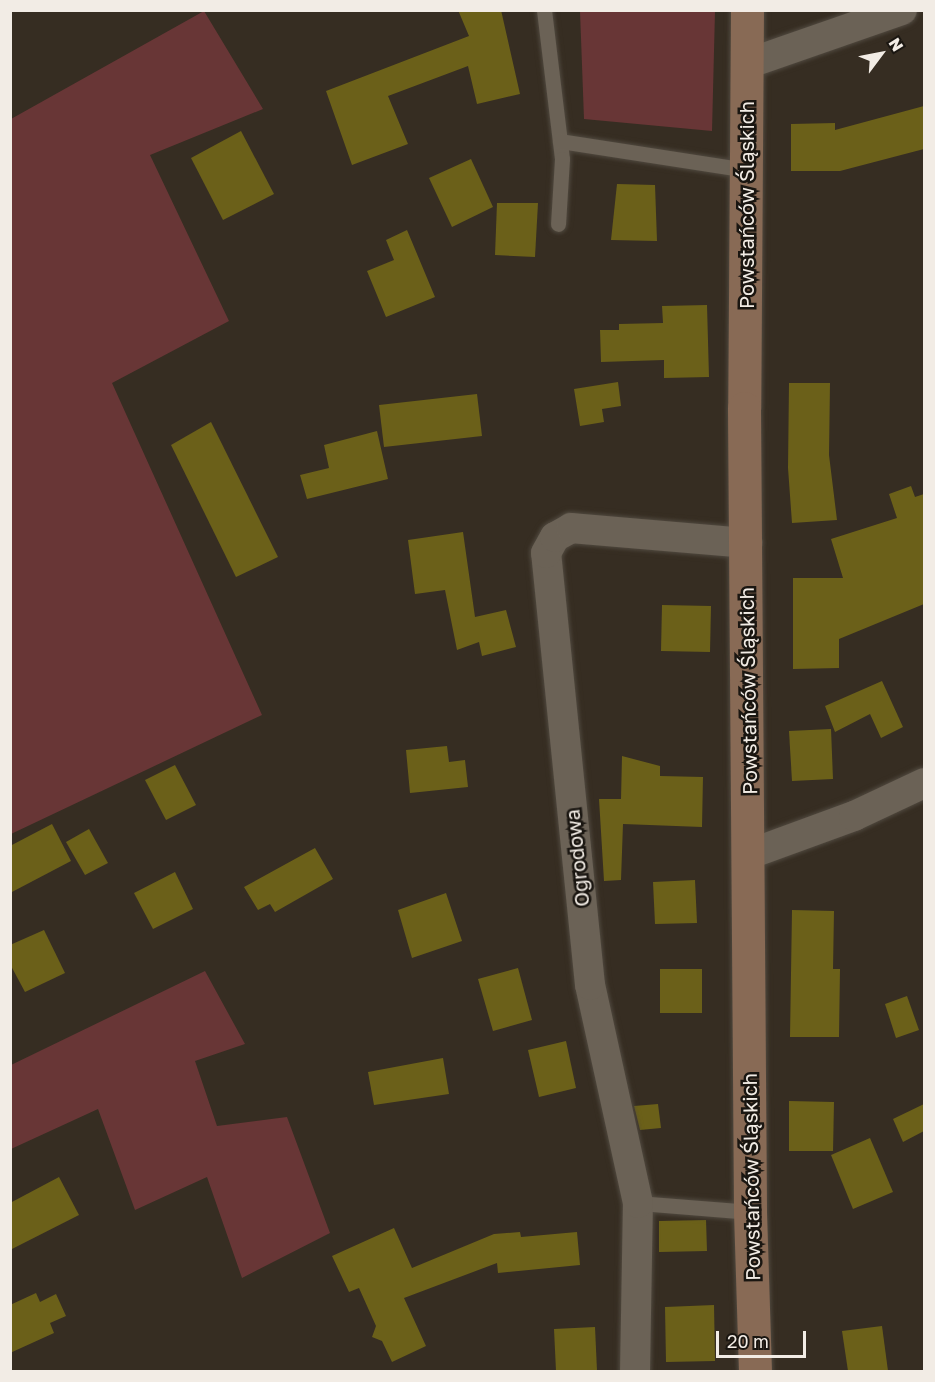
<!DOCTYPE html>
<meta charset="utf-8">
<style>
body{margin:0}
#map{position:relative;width:935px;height:1382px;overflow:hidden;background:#362d22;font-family:"Golos Text",sans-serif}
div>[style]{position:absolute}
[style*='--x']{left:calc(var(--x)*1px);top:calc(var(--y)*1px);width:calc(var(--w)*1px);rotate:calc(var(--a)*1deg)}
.green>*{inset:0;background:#683636}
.building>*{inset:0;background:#6b6019}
.roads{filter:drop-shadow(0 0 2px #50493f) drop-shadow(0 0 2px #50493f)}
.lane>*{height:15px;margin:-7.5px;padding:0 7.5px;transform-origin:7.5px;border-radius:7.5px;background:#6b6256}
.street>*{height:30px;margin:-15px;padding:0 15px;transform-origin:15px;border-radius:15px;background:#6b6256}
.secondary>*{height:33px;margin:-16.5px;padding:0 16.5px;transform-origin:16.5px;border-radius:16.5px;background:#886a55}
span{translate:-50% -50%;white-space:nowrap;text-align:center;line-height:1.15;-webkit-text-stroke:5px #1a1611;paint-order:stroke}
.street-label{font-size:20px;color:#f2ece5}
.frame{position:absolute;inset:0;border:12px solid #f2ece5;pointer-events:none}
.north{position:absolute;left:851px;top:24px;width:60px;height:60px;-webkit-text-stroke:4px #1a1611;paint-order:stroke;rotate:58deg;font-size:16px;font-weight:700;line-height:24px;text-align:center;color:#f2ece5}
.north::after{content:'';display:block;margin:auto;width:21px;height:27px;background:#f2ece5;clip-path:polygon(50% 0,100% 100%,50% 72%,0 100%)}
.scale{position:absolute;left:716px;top:1331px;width:90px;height:27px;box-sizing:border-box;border:3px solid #f2ece5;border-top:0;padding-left:8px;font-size:18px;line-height:21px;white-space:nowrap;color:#f2ece5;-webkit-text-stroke:4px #1a1611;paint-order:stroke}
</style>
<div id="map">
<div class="green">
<i style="clip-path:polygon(204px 11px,263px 109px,150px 155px,229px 321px,112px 383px,262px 715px,11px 834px,11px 119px)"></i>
<i style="clip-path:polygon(580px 11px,715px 11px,712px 131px,584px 119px)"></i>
<i style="clip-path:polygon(205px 971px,245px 1044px,195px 1061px,217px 1126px,287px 1117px,330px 1233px,242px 1278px,207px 1177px,135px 1210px,98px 1109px,11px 1149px,11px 1065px)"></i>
</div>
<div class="building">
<i style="clip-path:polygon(458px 10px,501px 10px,520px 94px,477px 104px,468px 66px,388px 96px,408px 144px,352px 165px,326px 91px,469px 36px)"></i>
<i style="clip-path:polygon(924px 106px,924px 149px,840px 171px,791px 171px,791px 124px,835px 123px,835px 130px)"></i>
<i style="clip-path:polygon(241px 131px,274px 194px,223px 220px,191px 158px)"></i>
<i style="clip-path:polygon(471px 159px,493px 207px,452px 227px,429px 178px)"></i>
<i style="clip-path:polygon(617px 184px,655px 185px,657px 241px,611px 240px)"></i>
<i style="clip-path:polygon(497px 203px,538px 203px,535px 257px,495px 255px)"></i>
<i style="clip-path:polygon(407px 230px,435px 297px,386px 317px,367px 271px,394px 260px,386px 240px)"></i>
<i style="clip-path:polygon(707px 305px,709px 377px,664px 378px,664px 360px,601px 362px,600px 330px,619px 330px,619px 324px,663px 323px,662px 306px)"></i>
<i style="clip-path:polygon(618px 382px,621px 406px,602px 409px,604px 422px,580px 426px,574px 389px)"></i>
<i style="clip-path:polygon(789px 383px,830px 383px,829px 455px,837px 520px,792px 523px,788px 468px)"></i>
<i style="clip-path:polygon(477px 394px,482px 436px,384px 447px,379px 405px)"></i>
<i style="clip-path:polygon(211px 422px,278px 557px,236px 577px,171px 445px)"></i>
<i style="clip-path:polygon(377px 431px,388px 479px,307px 499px,300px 475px,329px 468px,324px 445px)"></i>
<i style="clip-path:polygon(911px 486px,915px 497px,924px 494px,924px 604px,839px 639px,839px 668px,793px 669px,793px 578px,843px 578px,831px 539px,897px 518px,889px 494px)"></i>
<i style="clip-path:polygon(463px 532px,475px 617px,506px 610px,516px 647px,482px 656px,479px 642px,457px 650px,445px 590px,415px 594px,408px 540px)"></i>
<i style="clip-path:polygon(662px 605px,711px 606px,710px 652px,661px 651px)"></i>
<i style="clip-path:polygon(882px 681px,903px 727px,881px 738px,870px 714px,835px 732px,825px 706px)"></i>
<i style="clip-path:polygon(831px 729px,833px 779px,792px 781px,789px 731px)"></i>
<i style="clip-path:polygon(447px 746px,449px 762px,465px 760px,468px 787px,410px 793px,406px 750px)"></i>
<i style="clip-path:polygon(622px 756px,660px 766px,660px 776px,703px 777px,702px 827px,623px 824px,621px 880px,604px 881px,599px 799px,621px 799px)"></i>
<i style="clip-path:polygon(175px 765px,196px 805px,166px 820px,145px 780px)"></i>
<i style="clip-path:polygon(52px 824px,71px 861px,10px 893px,10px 846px)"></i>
<i style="clip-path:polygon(89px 829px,108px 863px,85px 875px,66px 842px)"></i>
<i style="clip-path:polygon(315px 848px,333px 879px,275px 912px,270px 904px,258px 910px,244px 887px)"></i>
<i style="clip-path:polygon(175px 872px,193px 909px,153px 929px,134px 893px)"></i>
<i style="clip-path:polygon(695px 880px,697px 923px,655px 924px,653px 882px)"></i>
<i style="clip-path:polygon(446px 893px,462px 941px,412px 958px,398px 910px)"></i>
<i style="clip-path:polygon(792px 910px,834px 911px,833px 969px,840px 969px,839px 1037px,790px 1037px)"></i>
<i style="clip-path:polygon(44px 930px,65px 973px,25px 992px,10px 964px,10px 945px)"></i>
<i style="clip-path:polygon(518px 968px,532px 1020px,493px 1031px,478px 979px)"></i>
<i style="clip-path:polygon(660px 969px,702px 969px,702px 1013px,660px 1013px)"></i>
<i style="clip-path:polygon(907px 996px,919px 1030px,896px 1038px,885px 1004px)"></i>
<i style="clip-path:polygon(566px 1041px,576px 1088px,539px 1097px,528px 1050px)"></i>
<i style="clip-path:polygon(443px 1058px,449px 1094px,374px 1105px,368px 1072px)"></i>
<i style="clip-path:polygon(789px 1101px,834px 1102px,833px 1151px,789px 1151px)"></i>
<i style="clip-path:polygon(658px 1104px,661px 1128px,640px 1130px,634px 1106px)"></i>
<i style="clip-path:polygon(924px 1104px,924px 1131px,903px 1142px,893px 1119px)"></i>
<i style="clip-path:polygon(870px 1138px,893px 1192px,853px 1209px,831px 1155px)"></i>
<i style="clip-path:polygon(59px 1177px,79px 1215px,10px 1250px,10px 1203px)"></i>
<i style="clip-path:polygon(706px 1220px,707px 1251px,659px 1252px,659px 1221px)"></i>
<i style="clip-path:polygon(394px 1228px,412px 1268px,494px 1234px,520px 1232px,521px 1237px,577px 1232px,580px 1265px,498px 1273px,497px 1263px,404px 1298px,426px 1346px,392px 1362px,382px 1341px,372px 1337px,376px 1326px,359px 1288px,349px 1292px,332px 1256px)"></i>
<i style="clip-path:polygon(36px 1293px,40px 1302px,56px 1294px,66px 1316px,50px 1323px,54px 1333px,10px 1353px,10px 1305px)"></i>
<i style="clip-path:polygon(714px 1305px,715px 1361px,666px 1362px,665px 1307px)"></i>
<i style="clip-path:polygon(882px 1326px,888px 1371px,848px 1371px,842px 1331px)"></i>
<i style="clip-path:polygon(595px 1327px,597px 1371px,556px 1371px,554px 1329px)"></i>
</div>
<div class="roads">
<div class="lane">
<i style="--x:544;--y:10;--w:150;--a:83.1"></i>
<i style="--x:562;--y:159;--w:65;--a:93.5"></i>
<i style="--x:560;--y:141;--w:189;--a:8.8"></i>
<i style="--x:638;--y:1203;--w:112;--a:4.6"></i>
</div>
<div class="street">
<i style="--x:747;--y:64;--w:164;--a:-19.2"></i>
<i style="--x:750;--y:854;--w:111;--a:-20.1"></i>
<i style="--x:854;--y:816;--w:77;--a:-25.2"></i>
<i style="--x:635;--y:1372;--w:169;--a:-89"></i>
<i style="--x:638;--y:1203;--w:223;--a:-102.4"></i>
<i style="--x:590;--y:985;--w:434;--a:-95.8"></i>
<i style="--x:546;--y:553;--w:18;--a:-61"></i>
<i style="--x:555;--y:537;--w:18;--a:-29"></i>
<i style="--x:571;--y:528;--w:177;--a:4.9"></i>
</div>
<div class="secondary">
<i style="--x:747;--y:10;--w:398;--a:90.4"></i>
<i style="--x:744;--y:408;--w:804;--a:89.57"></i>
<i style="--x:750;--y:1212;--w:160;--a:88.2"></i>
</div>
</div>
<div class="street-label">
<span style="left:746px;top:205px;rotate:-90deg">Powstańców Śląskich</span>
<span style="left:748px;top:691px;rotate:-91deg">Powstańców Śląskich</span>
<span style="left:577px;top:858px;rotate:-96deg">Ogrodowa</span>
<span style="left:751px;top:1177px;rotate:-91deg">Powstańców Śląskich</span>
</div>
<div class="frame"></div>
<div class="north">N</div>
<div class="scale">20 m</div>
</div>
